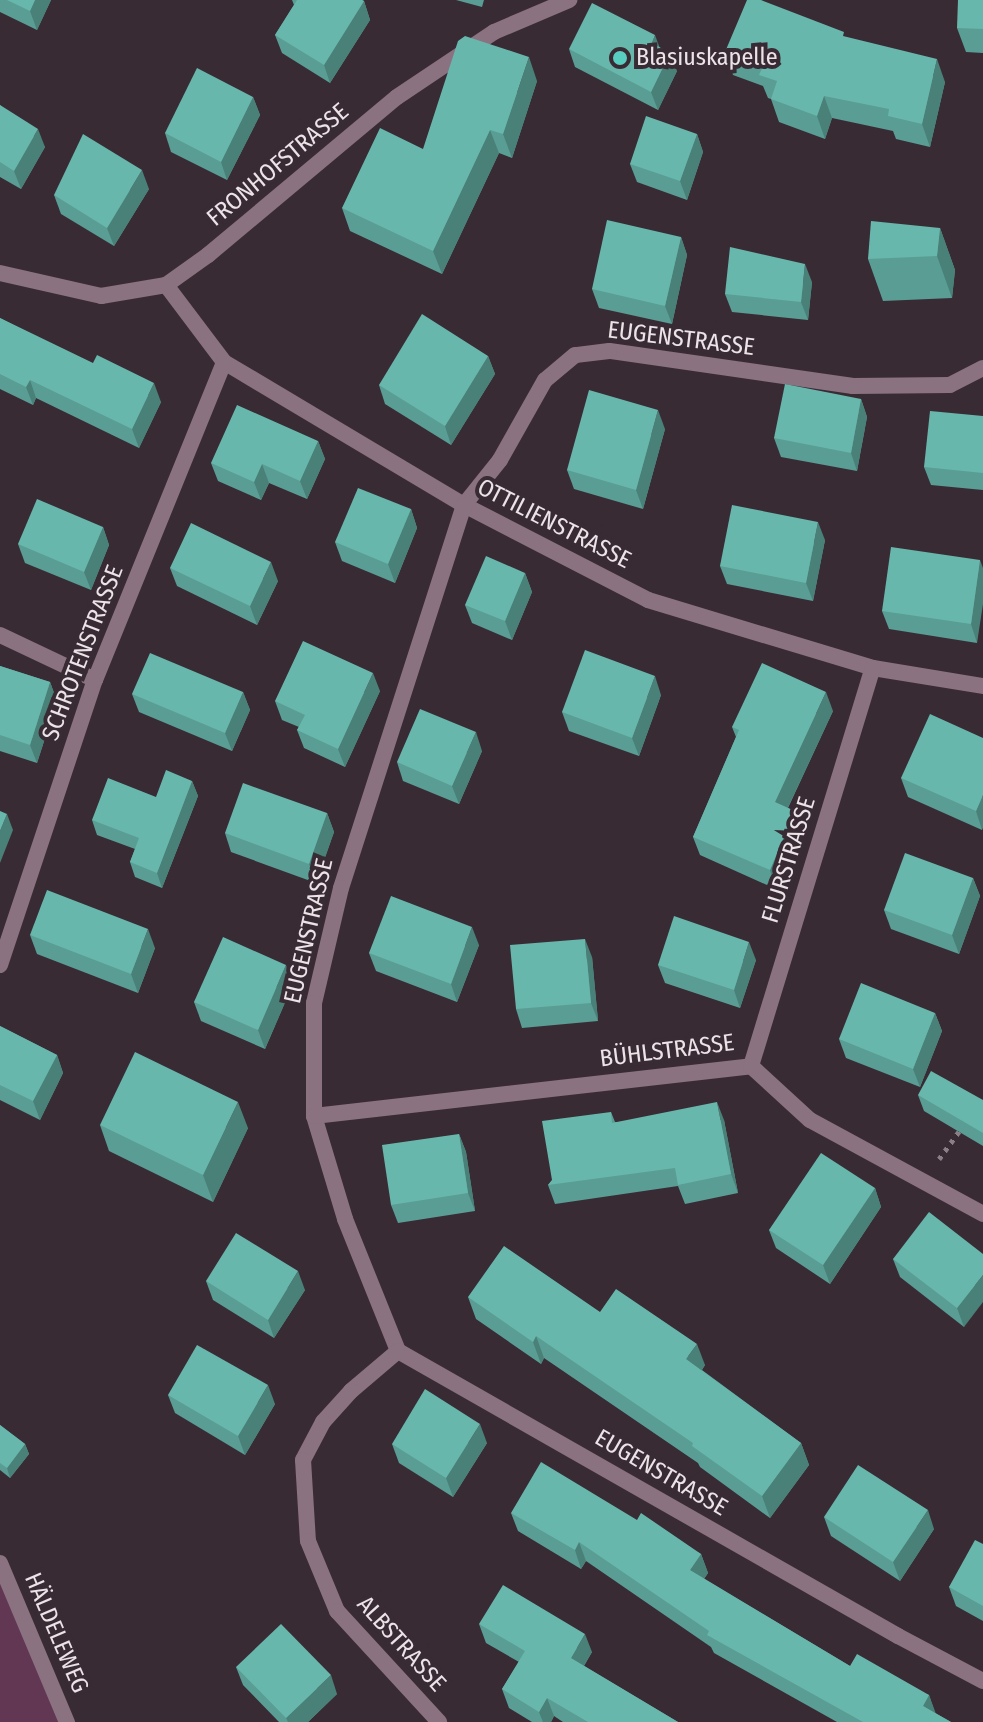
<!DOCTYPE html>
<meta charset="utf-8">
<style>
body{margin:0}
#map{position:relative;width:983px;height:1722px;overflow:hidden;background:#392b34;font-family:"Fira Sans Condensed",sans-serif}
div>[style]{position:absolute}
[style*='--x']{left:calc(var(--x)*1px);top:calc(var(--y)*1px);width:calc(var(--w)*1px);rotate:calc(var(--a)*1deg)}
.green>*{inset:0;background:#623753}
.path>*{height:5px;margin-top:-2.5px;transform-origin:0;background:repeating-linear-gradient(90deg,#8b7f86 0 4px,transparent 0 10px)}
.street>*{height:16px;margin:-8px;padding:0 8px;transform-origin:8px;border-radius:8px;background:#8a7280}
.wall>*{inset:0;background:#599d94}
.shaded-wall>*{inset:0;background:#498078}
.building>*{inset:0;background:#68b7ac}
.dots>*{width:22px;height:22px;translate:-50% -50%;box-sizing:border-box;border:4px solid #392b34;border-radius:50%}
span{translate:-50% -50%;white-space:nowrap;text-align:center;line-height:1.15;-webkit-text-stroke:8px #392b34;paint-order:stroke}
.poi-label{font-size:24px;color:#ece3e8}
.left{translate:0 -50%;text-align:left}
.street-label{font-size:24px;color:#ece3e8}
</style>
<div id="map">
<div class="green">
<i style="clip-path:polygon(0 1563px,67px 1722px,0 1722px)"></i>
</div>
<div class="path">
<i style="--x:939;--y:1159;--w:37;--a:-54"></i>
</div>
<div class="street">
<i style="--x:0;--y:273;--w:104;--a:12.8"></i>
<i style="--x:101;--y:296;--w:66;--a:-9.6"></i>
<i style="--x:166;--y:285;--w:52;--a:-35.5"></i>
<i style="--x:208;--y:255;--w:246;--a:-39.9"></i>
<i style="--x:397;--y:97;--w:117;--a:-33.8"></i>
<i style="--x:494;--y:32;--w:82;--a:-23.1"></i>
<i style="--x:166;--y:285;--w:96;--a:53"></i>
<i style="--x:224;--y:362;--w:279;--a:30.8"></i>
<i style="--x:464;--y:505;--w:207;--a:27.3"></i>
<i style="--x:648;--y:600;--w:235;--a:16.8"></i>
<i style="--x:873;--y:668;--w:111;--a:9.3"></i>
<i style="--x:983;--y:368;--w:37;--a:153"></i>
<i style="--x:950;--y:385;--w:97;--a:179.4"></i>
<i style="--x:853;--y:386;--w:246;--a:-171.8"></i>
<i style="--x:609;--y:351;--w:34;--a:173"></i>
<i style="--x:575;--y:355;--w:39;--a:140"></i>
<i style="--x:545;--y:380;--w:92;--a:119.4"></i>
<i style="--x:500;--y:460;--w:58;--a:128.7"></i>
<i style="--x:464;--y:505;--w:402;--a:107.8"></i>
<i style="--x:341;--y:888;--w:118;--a:103.2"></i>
<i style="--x:314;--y:1003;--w:113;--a:90"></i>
<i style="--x:314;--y:1116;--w:108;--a:73.2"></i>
<i style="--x:345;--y:1219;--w:142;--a:68.1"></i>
<i style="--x:398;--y:1351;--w:576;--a:29.68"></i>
<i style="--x:898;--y:1636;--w:96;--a:27.9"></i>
<i style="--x:0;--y:635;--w:105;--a:25.3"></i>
<i style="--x:0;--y:965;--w:300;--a:-71.6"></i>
<i style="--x:95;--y:680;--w:343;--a:-67.9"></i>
<i style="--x:751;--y:1066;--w:416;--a:-73"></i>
<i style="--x:314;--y:1116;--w:440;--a:-6.5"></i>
<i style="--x:751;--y:1066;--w:80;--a:42.5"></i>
<i style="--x:810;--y:1120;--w:197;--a:28.5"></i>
<i style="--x:398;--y:1351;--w:62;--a:139.6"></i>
<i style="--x:351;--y:1391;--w:42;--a:132.1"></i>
<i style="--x:323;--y:1422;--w:43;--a:117.8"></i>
<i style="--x:303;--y:1460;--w:81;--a:86.5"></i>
<i style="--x:308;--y:1541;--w:76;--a:67.5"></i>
<i style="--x:337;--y:1611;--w:151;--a:47.4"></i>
<i style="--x:0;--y:1563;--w:173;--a:67.2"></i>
</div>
<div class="wall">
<i style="clip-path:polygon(0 0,51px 0,37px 30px,0 12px)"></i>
<i style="clip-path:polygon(292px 0,362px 0,364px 1px,370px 20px,330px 83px,282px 53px,275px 35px,294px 5px)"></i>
<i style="clip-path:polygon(456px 0,484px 0,482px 7px)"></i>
<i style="clip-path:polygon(983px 0,983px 53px,966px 52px,957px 28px)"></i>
<i style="clip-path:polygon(846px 37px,945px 82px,930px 147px,896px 139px,893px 131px,832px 118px,825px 139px,779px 122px,771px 99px,768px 98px,763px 86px,733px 75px,725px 52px)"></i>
<i style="clip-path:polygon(569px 49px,677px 71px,658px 110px,575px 67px)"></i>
<i style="clip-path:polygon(537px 81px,512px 158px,499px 153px,442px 274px,350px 231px,342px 208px,423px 149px)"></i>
<i style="clip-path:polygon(253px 97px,260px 115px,227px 180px,171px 152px,165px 133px)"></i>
<i style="clip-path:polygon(0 105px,45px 147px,21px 189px,0 177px)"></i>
<i style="clip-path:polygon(697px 134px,703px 152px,687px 200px,637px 182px,630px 164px)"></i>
<i style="clip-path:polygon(149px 189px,114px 246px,61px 214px,54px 195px)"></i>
<i style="clip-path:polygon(940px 228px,955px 270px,952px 298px,883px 301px,868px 259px)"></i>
<i style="clip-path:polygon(681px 237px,687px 255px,672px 324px,599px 308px,592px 289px)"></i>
<i style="clip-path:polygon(812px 282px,808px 320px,732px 312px,725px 294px)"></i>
<i style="clip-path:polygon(0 318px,161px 402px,139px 448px,36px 398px,33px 405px,0 389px)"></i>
<i style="clip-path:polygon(488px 356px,495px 374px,451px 445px,385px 404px,379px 385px)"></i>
<i style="clip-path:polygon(861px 399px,867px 417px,857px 471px,781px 457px,774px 438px)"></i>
<i style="clip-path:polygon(983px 416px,983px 490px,931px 485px,924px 467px)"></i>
<i style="clip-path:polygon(665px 429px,643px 509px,574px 489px,567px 470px)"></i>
<i style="clip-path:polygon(318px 441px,325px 459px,307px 499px,269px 483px,261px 500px,218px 481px,211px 463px)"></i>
<i style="clip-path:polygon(411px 509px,417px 528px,395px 583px,342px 561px,335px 542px)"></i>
<i style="clip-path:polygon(103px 527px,109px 545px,91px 590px,25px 563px,18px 544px)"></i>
<i style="clip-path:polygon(825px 540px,813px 601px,727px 584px,720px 566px)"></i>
<i style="clip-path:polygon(980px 560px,977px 643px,889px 629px,882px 611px)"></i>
<i style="clip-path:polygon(170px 568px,278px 581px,257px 625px,177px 586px)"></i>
<i style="clip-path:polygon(525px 573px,532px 592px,512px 640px,472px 623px,465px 605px)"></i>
<i style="clip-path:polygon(0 666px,50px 682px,57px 701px,37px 763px,0 751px)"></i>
<i style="clip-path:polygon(380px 691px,345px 767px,304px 748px,297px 730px,299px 727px,282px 720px,275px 701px)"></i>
<i style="clip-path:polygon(243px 692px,250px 710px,232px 751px,139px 712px,132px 694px)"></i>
<i style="clip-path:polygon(661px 695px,639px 756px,569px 731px,562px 712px)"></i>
<i style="clip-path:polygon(833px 711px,788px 808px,802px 829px,776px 889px,700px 855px,693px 837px,736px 737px,732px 727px)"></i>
<i style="clip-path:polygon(983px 738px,982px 830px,908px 797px,901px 778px)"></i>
<i style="clip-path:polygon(482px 751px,459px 804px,403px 781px,397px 762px)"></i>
<i style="clip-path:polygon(192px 781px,198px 796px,162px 888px,135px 877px,130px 862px,135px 849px,97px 835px,92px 820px,156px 797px)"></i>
<i style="clip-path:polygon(327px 813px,334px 832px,316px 883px,231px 852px,225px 833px)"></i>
<i style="clip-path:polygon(973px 878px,980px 896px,959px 954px,891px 929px,884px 910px)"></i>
<i style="clip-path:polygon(30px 935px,155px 948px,138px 993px,37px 954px)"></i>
<i style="clip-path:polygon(479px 945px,457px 1002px,376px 971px,369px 953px)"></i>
<i style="clip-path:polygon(592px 957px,598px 1021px,522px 1028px,516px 1009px)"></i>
<i style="clip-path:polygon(756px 960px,740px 1008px,665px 983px,658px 965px)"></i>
<i style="clip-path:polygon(293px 984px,265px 1049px,201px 1021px,194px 1002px)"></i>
<i style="clip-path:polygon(935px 1013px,942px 1031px,920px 1087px,846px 1058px,839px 1039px)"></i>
<i style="clip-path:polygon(0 1026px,57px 1055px,63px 1073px,40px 1120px,0 1100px)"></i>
<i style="clip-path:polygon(918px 1095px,983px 1100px,983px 1146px,924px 1111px)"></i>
<i style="clip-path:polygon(611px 1112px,615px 1122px,724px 1120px,738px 1193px,685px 1204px,678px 1186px,555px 1204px,548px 1185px)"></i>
<i style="clip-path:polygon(100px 1125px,248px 1128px,213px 1202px,109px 1151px)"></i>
<i style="clip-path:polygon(459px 1134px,466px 1152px,475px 1211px,398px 1223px,391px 1205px)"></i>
<i style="clip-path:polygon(875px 1188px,881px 1207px,830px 1284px,776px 1248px,769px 1230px)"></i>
<i style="clip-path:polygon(983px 1254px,964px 1327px,900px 1277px,893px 1259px)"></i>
<i style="clip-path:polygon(206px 1281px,305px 1290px,274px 1338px,213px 1300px)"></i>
<i style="clip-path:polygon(468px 1297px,600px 1312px,705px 1365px,702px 1370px,801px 1443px,809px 1465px,770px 1518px,700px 1467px,698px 1463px,544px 1358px,541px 1364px,476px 1319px)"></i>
<i style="clip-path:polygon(168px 1395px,275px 1404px,245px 1455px,175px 1413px)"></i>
<i style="clip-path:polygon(0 1425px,25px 1444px,29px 1454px,10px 1478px,0 1470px)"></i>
<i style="clip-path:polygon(487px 1443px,453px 1497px,399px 1463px,392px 1444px)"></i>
<i style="clip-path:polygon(511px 1513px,637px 1520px,701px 1554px,708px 1573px,704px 1579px,850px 1666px,929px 1695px,935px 1713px,951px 1722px,837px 1722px,714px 1653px,711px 1647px,586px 1561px,581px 1569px,518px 1531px)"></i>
<i style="clip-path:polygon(824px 1517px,934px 1529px,900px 1581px,831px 1536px)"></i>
<i style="clip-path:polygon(983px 1544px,983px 1621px,956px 1606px,949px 1587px)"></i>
<i style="clip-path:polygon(479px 1624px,592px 1652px,584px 1666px,678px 1722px,563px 1722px,554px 1716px,551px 1722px,532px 1722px,509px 1708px,502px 1689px,519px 1662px,486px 1643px)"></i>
<i style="clip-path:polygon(236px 1667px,337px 1694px,308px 1722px,279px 1722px,243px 1685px)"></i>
</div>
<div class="shaded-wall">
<i style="clip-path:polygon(35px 0,51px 0,37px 30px,30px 11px)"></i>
<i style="clip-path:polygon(364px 1px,370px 20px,330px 83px,324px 65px)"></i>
<i style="clip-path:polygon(655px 35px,662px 54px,652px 43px)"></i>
<i style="clip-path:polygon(670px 53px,677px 71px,658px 110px,651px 92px)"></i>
<i style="clip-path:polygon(529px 57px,537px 81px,512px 158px,503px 134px)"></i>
<i style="clip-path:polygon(937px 59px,945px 82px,930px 147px,922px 124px)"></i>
<i style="clip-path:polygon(824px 96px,832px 118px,825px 139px,817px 116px)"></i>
<i style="clip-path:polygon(253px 97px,260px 115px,227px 180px,221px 162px)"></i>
<i style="clip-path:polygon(38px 129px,45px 147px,21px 189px,14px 171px)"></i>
<i style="clip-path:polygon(490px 130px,499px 153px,442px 274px,433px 251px)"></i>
<i style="clip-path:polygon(697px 134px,703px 152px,687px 200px,680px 181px)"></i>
<i style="clip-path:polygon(142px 170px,149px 189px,114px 246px,107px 228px)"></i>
<i style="clip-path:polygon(940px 228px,955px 270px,952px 298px,937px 256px)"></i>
<i style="clip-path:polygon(681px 237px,687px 255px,672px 324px,665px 306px)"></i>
<i style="clip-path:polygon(805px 264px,812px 282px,808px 320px,801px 302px)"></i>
<i style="clip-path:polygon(488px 356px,495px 374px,451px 445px,445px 426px)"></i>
<i style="clip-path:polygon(30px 380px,36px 398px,33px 405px,26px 387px)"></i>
<i style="clip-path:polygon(154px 383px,161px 402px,139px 448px,132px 429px)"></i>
<i style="clip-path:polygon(861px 399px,867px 417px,857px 471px,851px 453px)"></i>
<i style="clip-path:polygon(658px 410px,665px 429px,643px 509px,636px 490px)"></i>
<i style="clip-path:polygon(318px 441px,325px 459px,307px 499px,300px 481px)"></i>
<i style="clip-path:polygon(262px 464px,269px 483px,261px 500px,254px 482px)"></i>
<i style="clip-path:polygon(411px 509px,417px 528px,395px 583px,388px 564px)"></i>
<i style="clip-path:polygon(818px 522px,825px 540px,813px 601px,806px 583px)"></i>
<i style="clip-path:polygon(103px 527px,109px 545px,91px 590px,84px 572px)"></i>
<i style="clip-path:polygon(980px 560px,983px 568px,983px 604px,977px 643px,971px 624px)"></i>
<i style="clip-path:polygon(271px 562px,278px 581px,257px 625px,250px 606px)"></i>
<i style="clip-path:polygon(525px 573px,532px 592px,512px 640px,505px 621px)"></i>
<i style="clip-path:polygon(373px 673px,380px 691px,345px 767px,338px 749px)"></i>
<i style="clip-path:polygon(655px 676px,661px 695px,639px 756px,632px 738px)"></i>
<i style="clip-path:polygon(50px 682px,57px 701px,37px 763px,30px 745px)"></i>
<i style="clip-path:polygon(243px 692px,250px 710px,232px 751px,225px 733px)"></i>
<i style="clip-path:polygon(826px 692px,833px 711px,782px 820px,775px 802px)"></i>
<i style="clip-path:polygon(476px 732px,482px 751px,459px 804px,452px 786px)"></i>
<i style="clip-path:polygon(192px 781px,198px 796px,162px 888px,157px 873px)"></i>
<i style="clip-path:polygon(983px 795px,983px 828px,982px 830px,976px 811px)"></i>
<i style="clip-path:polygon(795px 811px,802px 829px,776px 889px,770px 870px)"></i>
<i style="clip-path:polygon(327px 813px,334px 832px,316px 883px,309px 864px)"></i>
<i style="clip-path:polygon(7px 814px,13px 830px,0 863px,0 831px)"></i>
<i style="clip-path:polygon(973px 878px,980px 896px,959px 954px,952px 935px)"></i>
<i style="clip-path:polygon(472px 927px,479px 945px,457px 1002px,451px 984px)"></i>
<i style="clip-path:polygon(148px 929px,155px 948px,138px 993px,131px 974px)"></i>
<i style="clip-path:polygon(585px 939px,592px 957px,598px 1021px,591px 1003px)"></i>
<i style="clip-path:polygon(749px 942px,756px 960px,740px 1008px,734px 990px)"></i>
<i style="clip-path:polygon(286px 965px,293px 984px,265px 1049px,258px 1030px)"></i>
<i style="clip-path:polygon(935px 1013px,942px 1031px,920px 1087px,913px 1069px)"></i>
<i style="clip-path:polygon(57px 1055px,63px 1073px,40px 1120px,33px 1101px)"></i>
<i style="clip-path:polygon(238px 1102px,248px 1128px,213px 1202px,203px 1175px)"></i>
<i style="clip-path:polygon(717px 1102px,724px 1120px,738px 1193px,731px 1174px)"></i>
<i style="clip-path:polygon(459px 1134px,466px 1152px,475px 1211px,468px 1193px)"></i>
<i style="clip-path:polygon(875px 1188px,881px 1207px,830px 1284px,823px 1265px)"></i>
<i style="clip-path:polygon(298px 1271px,305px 1290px,274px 1338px,268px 1320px)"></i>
<i style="clip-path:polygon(983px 1275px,983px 1302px,964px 1327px,957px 1308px)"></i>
<i style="clip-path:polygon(536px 1336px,544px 1358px,541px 1364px,533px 1342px)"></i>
<i style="clip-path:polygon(697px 1344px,705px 1365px,694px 1381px,686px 1359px)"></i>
<i style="clip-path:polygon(268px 1385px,275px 1404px,245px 1455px,238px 1436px)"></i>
<i style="clip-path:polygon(480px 1424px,487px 1443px,453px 1497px,446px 1478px)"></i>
<i style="clip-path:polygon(801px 1443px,809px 1465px,770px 1518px,762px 1496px)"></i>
<i style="clip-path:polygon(25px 1444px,29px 1454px,10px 1478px,7px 1468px)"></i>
<i style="clip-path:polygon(928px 1510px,934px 1529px,900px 1581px,893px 1562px)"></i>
<i style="clip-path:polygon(579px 1542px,586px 1561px,581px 1569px,575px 1550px)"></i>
<i style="clip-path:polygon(701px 1554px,708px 1573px,697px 1589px,690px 1570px)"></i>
<i style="clip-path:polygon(585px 1634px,592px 1652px,577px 1677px,571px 1658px)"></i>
<i style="clip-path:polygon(331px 1675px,337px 1694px,308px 1722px,288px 1722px,286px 1718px)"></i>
<i style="clip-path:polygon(929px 1695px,936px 1714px,923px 1706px)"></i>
<i style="clip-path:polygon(547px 1698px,554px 1716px,551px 1722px,543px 1722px,539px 1712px)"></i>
</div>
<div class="building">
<i style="clip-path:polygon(7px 0,35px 0,30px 11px)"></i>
<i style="clip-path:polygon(297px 0,362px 0,364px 1px,324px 65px,275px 35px)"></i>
<i style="clip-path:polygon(747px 0,761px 0,844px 32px,843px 36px,937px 59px,922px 124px,888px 116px,889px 109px,824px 96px,817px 116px,771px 99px,777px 81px,759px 75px,763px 66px,725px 52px)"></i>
<i style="clip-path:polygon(958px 0,983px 0,983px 29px,957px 28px)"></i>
<i style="clip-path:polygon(592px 3px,655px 35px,652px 43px,670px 53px,651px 92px,569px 49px)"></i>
<i style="clip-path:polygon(465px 36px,529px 57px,503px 134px,490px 130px,433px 251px,342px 208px,380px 128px,423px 149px,458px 41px)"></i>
<i style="clip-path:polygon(197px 68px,253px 97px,221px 162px,165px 133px)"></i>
<i style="clip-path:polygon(0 105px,38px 129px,14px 171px,0 162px)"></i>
<i style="clip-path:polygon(646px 116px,697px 134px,680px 181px,630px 164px)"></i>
<i style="clip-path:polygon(83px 134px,142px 170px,107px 228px,54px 195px)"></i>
<i style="clip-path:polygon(607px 220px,681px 237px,665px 306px,592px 289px)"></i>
<i style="clip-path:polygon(871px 221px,940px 228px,937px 256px,868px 259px)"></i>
<i style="clip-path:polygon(730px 247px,805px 264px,801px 302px,725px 294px)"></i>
<i style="clip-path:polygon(422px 314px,488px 356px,445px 426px,379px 385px)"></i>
<i style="clip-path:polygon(0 318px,93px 363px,97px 355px,154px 383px,132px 429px,30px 380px,26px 387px,0 374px)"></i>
<i style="clip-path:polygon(785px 384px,861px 399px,851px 453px,774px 438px)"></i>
<i style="clip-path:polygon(589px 390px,658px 410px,636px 490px,567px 470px)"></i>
<i style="clip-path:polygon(237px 405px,318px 441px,300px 481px,262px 464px,254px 482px,211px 463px)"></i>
<i style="clip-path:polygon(930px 411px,983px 416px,983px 473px,924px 467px)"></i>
<i style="clip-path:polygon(358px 488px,411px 509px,388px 564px,335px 542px)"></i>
<i style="clip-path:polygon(37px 499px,103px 527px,84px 572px,18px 544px)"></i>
<i style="clip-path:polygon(732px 505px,818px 522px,806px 583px,720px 566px)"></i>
<i style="clip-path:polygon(191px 523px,271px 562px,250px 606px,170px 568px)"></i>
<i style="clip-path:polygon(891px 547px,980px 560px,971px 624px,882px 611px)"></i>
<i style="clip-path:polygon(486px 556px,525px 573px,505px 621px,465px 605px)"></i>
<i style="clip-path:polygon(303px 641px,373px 673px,338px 749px,297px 730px,305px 715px,275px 701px)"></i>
<i style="clip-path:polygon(585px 650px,655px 676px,632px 738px,562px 712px)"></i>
<i style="clip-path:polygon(150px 653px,243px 692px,225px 733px,132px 694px)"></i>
<i style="clip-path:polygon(762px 663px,826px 692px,775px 802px,795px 811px,770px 870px,693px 837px,739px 730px,732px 727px)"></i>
<i style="clip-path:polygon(0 666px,50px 682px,30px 745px,0 735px)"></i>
<i style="clip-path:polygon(420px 709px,476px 732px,452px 786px,397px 762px)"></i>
<i style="clip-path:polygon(930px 714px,983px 738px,983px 795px,976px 811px,901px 778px)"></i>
<i style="clip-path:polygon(166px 770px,192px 781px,157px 873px,130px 862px,139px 838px,92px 820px,108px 778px,156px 797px)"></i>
<i style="clip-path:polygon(243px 783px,327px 813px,309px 864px,225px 833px)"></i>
<i style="clip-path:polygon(0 811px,7px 814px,0 831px)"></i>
<i style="clip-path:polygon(905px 853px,973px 878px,952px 935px,884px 910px)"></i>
<i style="clip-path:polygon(47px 890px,148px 929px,131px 974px,30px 935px)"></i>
<i style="clip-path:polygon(391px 896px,472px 927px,451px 984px,369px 953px)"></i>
<i style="clip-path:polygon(674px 916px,749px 942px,734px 990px,658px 965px)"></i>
<i style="clip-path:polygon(223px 937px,286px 965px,258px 1030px,194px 1002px)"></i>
<i style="clip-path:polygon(585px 939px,591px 1003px,516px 1009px,510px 945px)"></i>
<i style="clip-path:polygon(861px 983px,935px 1013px,913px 1069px,839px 1039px)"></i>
<i style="clip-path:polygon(0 1026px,57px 1055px,33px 1101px,0 1085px)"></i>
<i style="clip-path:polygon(135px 1052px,238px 1102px,203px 1175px,100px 1125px)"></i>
<i style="clip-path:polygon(931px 1071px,983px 1100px,983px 1133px,918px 1095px)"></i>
<i style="clip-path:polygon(717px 1102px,731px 1174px,678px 1185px,675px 1168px,548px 1185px,552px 1180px,542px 1121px,611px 1112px,612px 1123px)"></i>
<i style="clip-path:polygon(459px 1134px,468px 1193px,391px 1205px,382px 1145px)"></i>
<i style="clip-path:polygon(821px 1153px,875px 1188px,823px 1265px,769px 1230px)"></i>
<i style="clip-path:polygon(929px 1212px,983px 1254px,983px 1275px,957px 1308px,893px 1259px)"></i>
<i style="clip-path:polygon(236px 1233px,298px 1271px,268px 1320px,206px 1281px)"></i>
<i style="clip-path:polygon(504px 1246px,600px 1312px,616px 1289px,697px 1344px,686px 1359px,801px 1443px,762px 1496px,692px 1446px,693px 1443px,536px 1336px,533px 1342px,468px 1297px)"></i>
<i style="clip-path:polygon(197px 1345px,268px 1385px,238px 1436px,168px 1395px)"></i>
<i style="clip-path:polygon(425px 1389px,480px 1424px,446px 1478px,392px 1444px)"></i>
<i style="clip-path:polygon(0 1425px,25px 1444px,7px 1468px,0 1463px)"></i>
<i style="clip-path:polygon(541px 1462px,637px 1520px,641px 1513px,701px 1554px,690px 1570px,850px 1666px,857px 1654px,929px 1695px,923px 1706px,951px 1722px,863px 1722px,707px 1635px,709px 1631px,579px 1542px,575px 1550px,511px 1513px)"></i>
<i style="clip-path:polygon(858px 1465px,928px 1510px,893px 1562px,824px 1517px)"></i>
<i style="clip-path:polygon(975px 1540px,983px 1544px,983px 1606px,949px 1587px)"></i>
<i style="clip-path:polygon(503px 1585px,585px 1634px,571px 1658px,678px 1722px,588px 1722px,547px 1698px,539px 1712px,502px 1689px,525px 1651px,479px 1624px)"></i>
<i style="clip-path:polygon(281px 1624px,331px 1675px,286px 1718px,236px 1667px)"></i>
</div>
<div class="dots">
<i style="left:620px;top:58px;background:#58cec0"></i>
</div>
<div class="poi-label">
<span class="left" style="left:636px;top:58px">Blasiuskapelle</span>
</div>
<div class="street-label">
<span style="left:278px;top:165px;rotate:-40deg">FRONHOFSTRASSE</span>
<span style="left:681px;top:339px;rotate:7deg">EUGENSTRASSE</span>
<span style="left:554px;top:524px;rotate:27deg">OTTILIENSTRASSE</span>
<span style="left:83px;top:653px;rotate:-69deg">SCHROTENSTRASSE</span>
<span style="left:789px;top:860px;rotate:-73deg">FLURSTRASSE</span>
<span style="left:309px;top:931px;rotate:-77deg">EUGENSTRASSE</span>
<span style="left:667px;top:1051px;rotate:-7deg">BÜHLSTRASSE</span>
<span style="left:661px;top:1473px;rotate:30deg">EUGENSTRASSE</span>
<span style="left:56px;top:1633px;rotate:67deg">HÄLDELEWEG</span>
<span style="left:401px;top:1644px;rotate:48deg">ALBSTRASSE</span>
</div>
</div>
